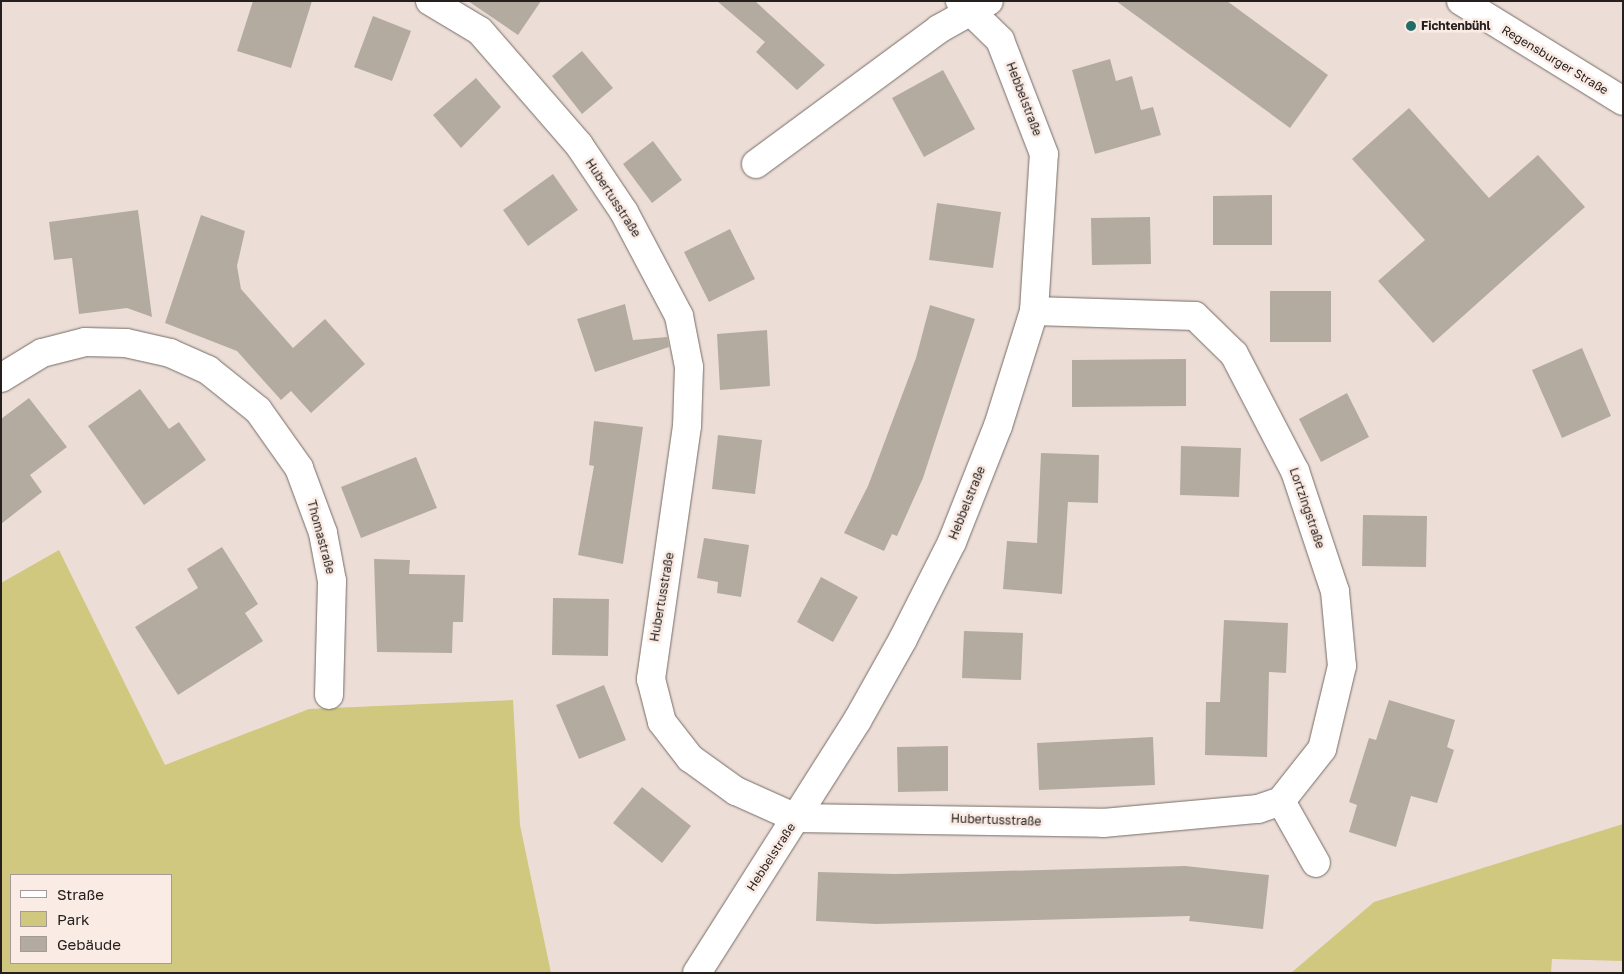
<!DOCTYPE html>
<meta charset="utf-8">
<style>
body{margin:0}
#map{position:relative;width:1624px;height:974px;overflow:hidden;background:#ecded7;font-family:"Golos Text",sans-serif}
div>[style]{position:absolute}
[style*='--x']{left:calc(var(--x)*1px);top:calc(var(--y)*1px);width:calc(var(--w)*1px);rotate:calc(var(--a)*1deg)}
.green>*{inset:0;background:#cfc87e}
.building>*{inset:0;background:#b4aba0}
.roads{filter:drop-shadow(0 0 1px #776b65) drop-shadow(0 0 1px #776b65)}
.minor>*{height:28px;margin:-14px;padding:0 14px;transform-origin:14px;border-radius:14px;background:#fff}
.major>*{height:28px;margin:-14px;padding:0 14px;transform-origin:14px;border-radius:14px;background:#fff}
.dots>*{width:14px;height:14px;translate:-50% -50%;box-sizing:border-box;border:2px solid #faebe4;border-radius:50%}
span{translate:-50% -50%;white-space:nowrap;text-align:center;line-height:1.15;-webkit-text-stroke:5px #faebe4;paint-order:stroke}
.poi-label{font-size:12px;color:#25201e;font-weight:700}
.left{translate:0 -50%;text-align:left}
.street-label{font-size:12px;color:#25201e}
.frame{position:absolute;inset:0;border:2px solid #25201e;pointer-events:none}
.legend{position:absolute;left:10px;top:874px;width:162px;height:90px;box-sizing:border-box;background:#faebe4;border:1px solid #a59a95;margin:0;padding:6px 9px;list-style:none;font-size:15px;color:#25201e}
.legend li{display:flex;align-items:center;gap:10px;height:25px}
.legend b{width:25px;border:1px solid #a59a95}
</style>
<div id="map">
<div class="green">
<i style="clip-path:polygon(evenodd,59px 550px,165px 765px,309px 709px,513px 700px,520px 825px,551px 973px,1px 973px,1px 583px,59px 550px,11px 875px,171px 875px,171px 963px,11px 963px,11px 875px)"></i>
<i style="clip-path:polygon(1623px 824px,1623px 961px,1552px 959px,1551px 973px,1291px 973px,1374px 902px)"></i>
</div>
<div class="building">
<i style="clip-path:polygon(253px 1px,312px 1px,291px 68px,237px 51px)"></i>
<i style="clip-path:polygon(468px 1px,541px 1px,518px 35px)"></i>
<i style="clip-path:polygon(717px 1px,755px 1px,825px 65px,797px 90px,756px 52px,765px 42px)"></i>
<i style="clip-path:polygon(1116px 1px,1227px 1px,1328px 75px,1290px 128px)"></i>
<i style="clip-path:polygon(373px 16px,411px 31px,392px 81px,354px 67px)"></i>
<i style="clip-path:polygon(582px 51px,613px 88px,582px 114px,552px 76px)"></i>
<i style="clip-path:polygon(1110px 59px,1116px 81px,1132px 76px,1141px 110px,1153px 107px,1161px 135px,1095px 154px,1072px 70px)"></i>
<i style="clip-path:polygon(943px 70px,975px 129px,924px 157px,892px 98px)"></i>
<i style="clip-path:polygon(476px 78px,501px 107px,461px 148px,433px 115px)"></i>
<i style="clip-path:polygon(1409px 108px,1489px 198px,1538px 155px,1585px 207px,1433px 343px,1378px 281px,1425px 240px,1352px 159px)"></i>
<i style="clip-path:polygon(653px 141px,682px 180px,652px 203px,623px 164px)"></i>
<i style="clip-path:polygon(553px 174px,578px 210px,528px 246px,503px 210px)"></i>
<i style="clip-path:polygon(1272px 195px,1272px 245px,1213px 245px,1213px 196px)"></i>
<i style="clip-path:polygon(937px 203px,1001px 212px,993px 268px,929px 260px)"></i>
<i style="clip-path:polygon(138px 210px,152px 317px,127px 308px,79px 314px,72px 258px,54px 260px,49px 222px)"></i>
<i style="clip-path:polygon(201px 215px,245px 231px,237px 266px,241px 289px,293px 348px,325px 319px,365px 364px,311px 413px,291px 391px,281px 400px,237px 351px,165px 323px)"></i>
<i style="clip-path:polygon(1150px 217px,1151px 264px,1092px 265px,1091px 218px)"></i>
<i style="clip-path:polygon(730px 229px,755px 279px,709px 302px,684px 252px)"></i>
<i style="clip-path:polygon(1270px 291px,1331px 291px,1331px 342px,1270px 342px)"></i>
<i style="clip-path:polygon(625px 304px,633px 340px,667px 337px,669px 347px,595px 372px,577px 319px)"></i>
<i style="clip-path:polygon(930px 305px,975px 319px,923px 478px,897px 536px,892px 534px,884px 551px,844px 533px,868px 486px,916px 358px)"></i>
<i style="clip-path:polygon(767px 330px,770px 386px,720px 390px,717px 334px)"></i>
<i style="clip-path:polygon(1582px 348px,1611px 416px,1562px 438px,1532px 370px)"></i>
<i style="clip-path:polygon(1186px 359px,1186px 406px,1072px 407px,1072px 360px)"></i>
<i style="clip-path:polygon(140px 389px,169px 429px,179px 422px,206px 460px,144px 505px,88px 426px)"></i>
<i style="clip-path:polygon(1347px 393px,1369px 437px,1321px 462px,1299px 419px)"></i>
<i style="clip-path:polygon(29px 398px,67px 447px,30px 475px,42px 492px,1px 524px,1px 419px)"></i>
<i style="clip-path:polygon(594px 421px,643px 427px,623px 564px,578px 555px,594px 466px,589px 465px)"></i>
<i style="clip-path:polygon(718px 435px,762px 440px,755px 494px,712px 489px)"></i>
<i style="clip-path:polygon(1181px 446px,1241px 448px,1239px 497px,1180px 495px)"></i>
<i style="clip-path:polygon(1041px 453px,1099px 455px,1098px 503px,1068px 502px,1062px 594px,1003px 589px,1007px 541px,1037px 543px)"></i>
<i style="clip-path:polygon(416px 457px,437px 508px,361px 538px,341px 487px)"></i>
<i style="clip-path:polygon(1363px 515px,1427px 516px,1426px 567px,1362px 566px)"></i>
<i style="clip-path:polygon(704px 538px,749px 545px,741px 597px,717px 593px,718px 582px,697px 578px)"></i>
<i style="clip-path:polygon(222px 547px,258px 604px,245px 613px,263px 641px,178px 695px,135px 627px,198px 588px,187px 569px)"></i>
<i style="clip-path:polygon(374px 559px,410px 560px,409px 574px,465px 575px,463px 622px,453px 622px,452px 653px,377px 652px)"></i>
<i style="clip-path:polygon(821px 577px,858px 597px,833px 642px,797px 622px)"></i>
<i style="clip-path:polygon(553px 598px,609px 599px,608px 656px,552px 655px)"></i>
<i style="clip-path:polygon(1224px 620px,1288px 623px,1286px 673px,1269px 672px,1267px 757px,1205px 755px,1206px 702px,1220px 702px)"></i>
<i style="clip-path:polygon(964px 631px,1023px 633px,1021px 680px,962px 678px)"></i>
<i style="clip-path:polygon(604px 685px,626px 740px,579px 759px,556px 705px)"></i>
<i style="clip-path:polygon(1389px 700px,1455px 720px,1447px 747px,1454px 750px,1437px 803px,1411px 796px,1396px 847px,1349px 832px,1357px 805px,1349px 802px,1369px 738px,1376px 740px)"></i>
<i style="clip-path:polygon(1153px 737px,1155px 785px,1039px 790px,1037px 743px)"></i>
<i style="clip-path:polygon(948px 746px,948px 791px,898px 792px,897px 747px)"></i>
<i style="clip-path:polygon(642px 787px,691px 826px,662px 863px,613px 823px)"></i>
<i style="clip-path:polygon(1185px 866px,1269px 875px,1263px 929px,1189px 921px,1190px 916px,876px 924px,816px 921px,818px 872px,895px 874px)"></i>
</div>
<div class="roads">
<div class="minor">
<i style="--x:430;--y:1;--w:58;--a:31"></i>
<i style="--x:480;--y:31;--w:151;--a:49"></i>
<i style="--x:579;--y:145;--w:81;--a:56.1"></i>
<i style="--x:624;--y:212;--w:118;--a:62.1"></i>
<i style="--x:679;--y:316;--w:52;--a:78.9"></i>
<i style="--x:689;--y:367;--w:59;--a:91.9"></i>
<i style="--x:687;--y:426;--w:256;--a:98.1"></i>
<i style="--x:651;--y:679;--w:44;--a:75.7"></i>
<i style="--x:662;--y:722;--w:46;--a:52.1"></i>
<i style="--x:690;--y:758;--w:57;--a:35.7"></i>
<i style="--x:736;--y:791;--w:66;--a:24.2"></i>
<i style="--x:796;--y:818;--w:307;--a:0.9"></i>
<i style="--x:1103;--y:823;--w:156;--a:-5.2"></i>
<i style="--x:1258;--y:809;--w:24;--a:-19"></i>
<i style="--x:756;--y:164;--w:227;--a:-36.4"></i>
<i style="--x:939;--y:29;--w:57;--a:-29.2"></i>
<i style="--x:1034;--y:311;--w:161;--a:1.8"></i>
<i style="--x:1195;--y:316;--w:54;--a:44.3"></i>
<i style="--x:1234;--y:354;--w:132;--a:62.5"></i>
<i style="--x:1295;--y:471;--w:126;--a:71.6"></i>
<i style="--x:1335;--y:591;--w:75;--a:84.7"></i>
<i style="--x:1342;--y:666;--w:85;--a:103.5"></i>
<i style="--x:1322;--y:749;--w:66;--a:128.3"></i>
<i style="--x:1;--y:378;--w:48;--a:-31.4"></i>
<i style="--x:42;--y:353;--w:44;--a:-14.3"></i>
<i style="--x:85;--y:342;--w:41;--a:1.4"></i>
<i style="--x:126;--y:343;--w:45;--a:12.8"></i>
<i style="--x:170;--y:353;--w:42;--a:24.1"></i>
<i style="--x:208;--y:370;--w:64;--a:38.7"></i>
<i style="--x:258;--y:410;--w:71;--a:54.7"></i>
<i style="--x:299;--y:468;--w:69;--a:69.7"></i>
<i style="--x:323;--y:533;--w:49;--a:79.4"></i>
<i style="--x:332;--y:581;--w:114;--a:91.5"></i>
<i style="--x:1281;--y:801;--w:71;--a:60.6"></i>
<i style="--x:697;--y:973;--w:299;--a:-57.6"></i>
<i style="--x:857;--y:721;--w:94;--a:-60.7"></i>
<i style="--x:903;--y:639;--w:109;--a:-63.2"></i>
<i style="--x:952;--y:542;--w:125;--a:-68.4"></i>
<i style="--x:998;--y:426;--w:121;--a:-72.6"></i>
<i style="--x:1034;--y:311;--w:157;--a:-86.4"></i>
<i style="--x:1044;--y:154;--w:122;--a:-111.1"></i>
<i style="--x:1000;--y:40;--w:56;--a:-135.7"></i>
</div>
<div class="major">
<i style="--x:1461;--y:1;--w:190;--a:31.7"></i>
</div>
</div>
<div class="dots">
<i style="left:1411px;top:26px;background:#236d68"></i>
</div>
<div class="poi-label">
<span class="left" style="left:1421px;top:26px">Fichtenbühl</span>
</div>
<div class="street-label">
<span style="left:1555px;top:60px;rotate:31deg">Regensburger Straße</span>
<span style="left:1024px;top:99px;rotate:69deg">Hebbelstraße</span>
<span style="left:613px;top:198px;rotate:57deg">Hubertusstraße</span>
<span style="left:967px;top:503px;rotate:-68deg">Hebbelstraße</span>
<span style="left:1307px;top:508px;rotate:71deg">Lortzingstraße</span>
<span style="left:321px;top:537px;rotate:75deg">Thomastraße</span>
<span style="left:662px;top:597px;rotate:-80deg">Hubertusstraße</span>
<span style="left:996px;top:820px;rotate:2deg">Hubertusstraße</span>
<span style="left:771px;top:857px;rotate:-57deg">Hebbelstraße</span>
</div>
<div class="frame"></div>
<ul class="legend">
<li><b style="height:6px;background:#fff"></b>Straße</li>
<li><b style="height:14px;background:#cfc87e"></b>Park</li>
<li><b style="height:14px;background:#b4aba0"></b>Gebäude</li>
</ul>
</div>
